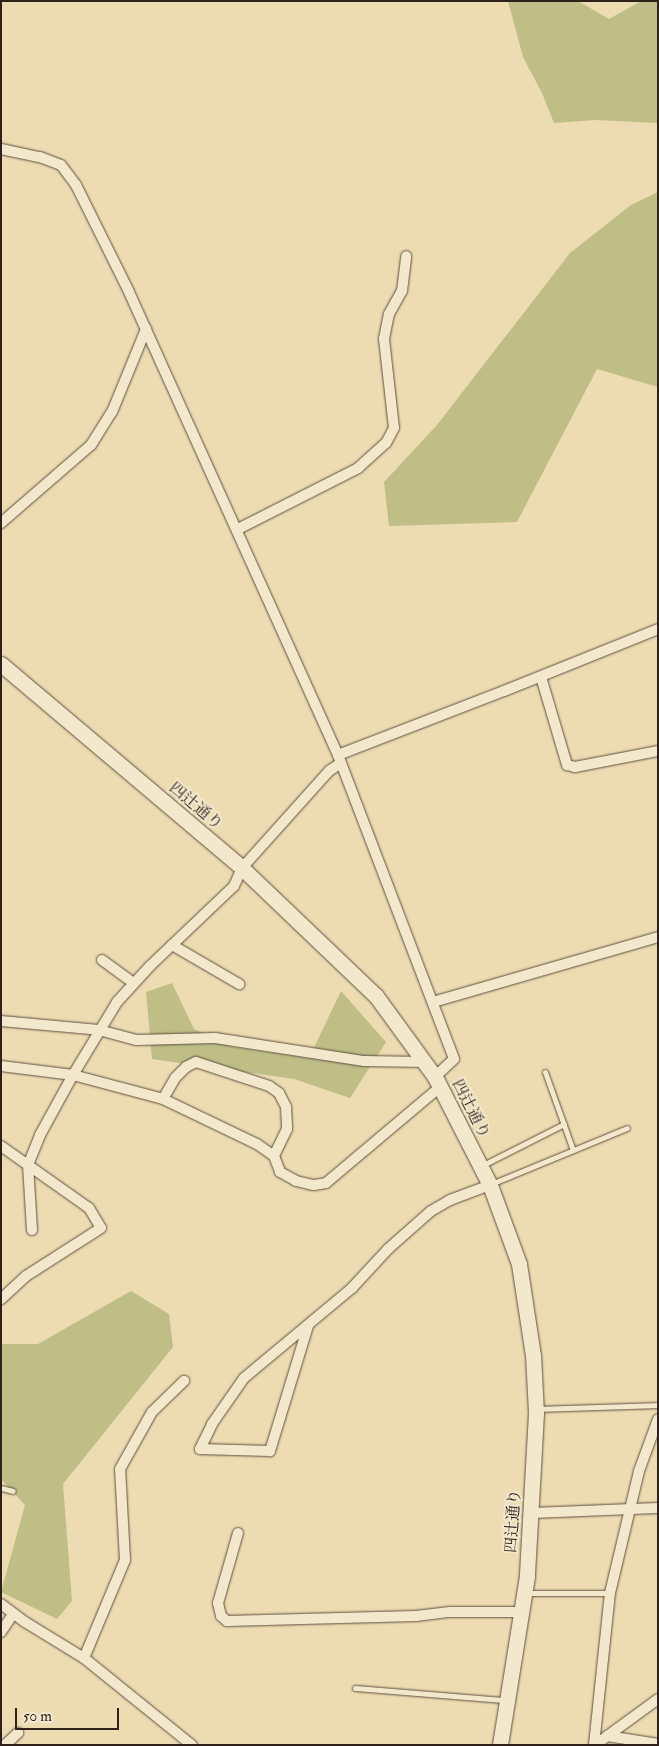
<!DOCTYPE html>
<meta charset="utf-8">
<style>
body{margin:0}
#map{position:relative;width:659px;height:1746px;overflow:hidden;background:#eddbb1;font-family:"IM FELL Double Pica","Noto Serif JP",serif}
div>[style]{position:absolute}
[style*='--x']{left:calc(var(--x)*1px);top:calc(var(--y)*1px);width:calc(var(--w)*1px);rotate:calc(var(--a)*1deg)}
.green>*{inset:0;background:#bfbe87}
.roads{filter:drop-shadow(0 0 1px #5e5040) drop-shadow(0 0 1px #5e5040)}
.lane>*{height:5px;margin:-2.5px;padding:0 2.5px;transform-origin:2.5px;border-radius:2.5px;background:#f3e8cc}
.street>*{height:10px;margin:-5px;padding:0 5px;transform-origin:5px;border-radius:5px;background:#f3e8cc}
.secondary>*{height:15px;margin:-7.5px;padding:0 7.5px;transform-origin:7.5px;border-radius:7.5px;background:#f3e8cc}
span{translate:-50% -50%;white-space:nowrap;text-align:center;line-height:1.15;-webkit-text-stroke:4px #f3e8cc;paint-order:stroke}
.street-label{font-size:16px;color:#2e211a}
.frame{position:absolute;inset:0;border:2px solid #2e211a;pointer-events:none}
.scale{position:absolute;left:15px;top:1708px;width:104px;height:22px;box-sizing:border-box;border:2px solid #2e211a;border-top:0;padding-left:6px;font-size:15px;line-height:18px;white-space:nowrap;color:#2e211a;-webkit-text-stroke:4px #f3e8cc;paint-order:stroke}
</style>
<div id="map">
<div class="green">
<i style="clip-path:polygon(508px 1px,578px 1px,609px 19px,641px 1px,658px 1px,658px 126px,657px 123px,596px 120px,554px 123px,542px 93px,523px 57px)"></i>
<i style="clip-path:polygon(658px 192px,658px 387px,597px 369px,517px 522px,389px 526px,384px 482px,437px 425px,570px 253px,631px 205px)"></i>
<i style="clip-path:polygon(172px 983px,194px 1029px,234px 1047px,309px 1058px,341px 991px,386px 1042px,350px 1098px,294px 1079px,152px 1059px,146px 992px)"></i>
<i style="clip-path:polygon(131px 1291px,169px 1314px,173px 1347px,63px 1484px,72px 1601px,57px 1619px,1px 1592px,25px 1505px,1px 1479px,1px 1344px,38px 1344px)"></i>
</div>
<div class="roads">
<div class="lane">
<i style="--x:545;--y:1072;--w:83;--a:70.3"></i>
<i style="--x:481;--y:1166;--w:93;--a:-26.8"></i>
<i style="--x:491;--y:1184;--w:147;--a:-22.4"></i>
<i style="--x:538;--y:1409;--w:120;--a:-1.9"></i>
<i style="--x:1;--y:1488;--w:12;--a:14"></i>
<i style="--x:527;--y:1593;--w:83;--a:0"></i>
<i style="--x:355;--y:1688;--w:149;--a:4.6"></i>
</div>
<div class="street">
<i style="--x:1;--y:149;--w:40;--a:12"></i>
<i style="--x:40;--y:157;--w:22;--a:21"></i>
<i style="--x:61;--y:165;--w:25;--a:53"></i>
<i style="--x:76;--y:185;--w:119;--a:63.6"></i>
<i style="--x:129;--y:292;--w:508;--a:65.71"></i>
<i style="--x:338;--y:755;--w:325;--a:69.1"></i>
<i style="--x:454;--y:1059;--w:26;--a:137"></i>
<i style="--x:1;--y:523;--w:119;--a:-40.9"></i>
<i style="--x:91;--y:445;--w:39;--a:-58"></i>
<i style="--x:112;--y:412;--w:90;--a:-67.7"></i>
<i style="--x:238;--y:529;--w:135;--a:-26.9"></i>
<i style="--x:358;--y:468;--w:38;--a:-42"></i>
<i style="--x:386;--y:443;--w:17;--a:-62"></i>
<i style="--x:394;--y:428;--w:90;--a:-96.4"></i>
<i style="--x:384;--y:339;--w:25;--a:-79"></i>
<i style="--x:389;--y:314;--w:26;--a:-61"></i>
<i style="--x:402;--y:291;--w:35;--a:-83"></i>
<i style="--x:541;--y:677;--w:92;--a:73.5"></i>
<i style="--x:567;--y:765;--w:8;--a:14"></i>
<i style="--x:575;--y:767;--w:85;--a:-10.9"></i>
<i style="--x:338;--y:755;--w:178;--a:-21.1"></i>
<i style="--x:504;--y:691;--w:166;--a:-21.9"></i>
<i style="--x:172;--y:945;--w:78;--a:30.2"></i>
<i style="--x:102;--y:960;--w:39;--a:36"></i>
<i style="--x:433;--y:1002;--w:234;--a:-16.1"></i>
<i style="--x:1;--y:1021;--w:98;--a:5.2"></i>
<i style="--x:99;--y:1030;--w:39;--a:15"></i>
<i style="--x:137;--y:1040;--w:78;--a:-1.5"></i>
<i style="--x:215;--y:1038;--w:151;--a:8.8"></i>
<i style="--x:364;--y:1061;--w:61;--a:0.9"></i>
<i style="--x:1;--y:1066;--w:73;--a:7.1"></i>
<i style="--x:73;--y:1075;--w:93;--a:14.9"></i>
<i style="--x:163;--y:1099;--w:104;--a:25.6"></i>
<i style="--x:257;--y:1144;--w:21;--a:35"></i>
<i style="--x:274;--y:1156;--w:17;--a:69"></i>
<i style="--x:280;--y:1172;--w:18;--a:29"></i>
<i style="--x:296;--y:1181;--w:18;--a:13"></i>
<i style="--x:314;--y:1185;--w:12;--a:-9"></i>
<i style="--x:326;--y:1183;--w:149;--a:-40.1"></i>
<i style="--x:163;--y:1099;--w:24;--a:-60"></i>
<i style="--x:175;--y:1078;--w:16;--a:-45"></i>
<i style="--x:186;--y:1067;--w:11;--a:-27"></i>
<i style="--x:196;--y:1062;--w:77;--a:18.2"></i>
<i style="--x:269;--y:1086;--w:12;--a:35"></i>
<i style="--x:279;--y:1093;--w:16;--a:63"></i>
<i style="--x:286;--y:1107;--w:22;--a:87"></i>
<i style="--x:287;--y:1129;--w:30;--a:116"></i>
<i style="--x:1;--y:1146;--w:108;--a:35.2"></i>
<i style="--x:89;--y:1208;--w:23;--a:59"></i>
<i style="--x:101;--y:1228;--w:89;--a:147.4"></i>
<i style="--x:26;--y:1276;--w:34;--a:137"></i>
<i style="--x:32;--y:1230;--w:65;--a:-93.5"></i>
<i style="--x:28;--y:1165;--w:32;--a:-68"></i>
<i style="--x:40;--y:1135;--w:68;--a:-61.2"></i>
<i style="--x:73;--y:1075;--w:85;--a:-58.9"></i>
<i style="--x:117;--y:1002;--w:49;--a:-47.5"></i>
<i style="--x:150;--y:966;--w:116;--a:-43.6"></i>
<i style="--x:234;--y:886;--w:20;--a:-66"></i>
<i style="--x:242;--y:868;--w:130;--a:-48.1"></i>
<i style="--x:329;--y:771;--w:14;--a:-34"></i>
<i style="--x:308;--y:1326;--w:131;--a:106.9"></i>
<i style="--x:270;--y:1451;--w:70;--a:-178.4"></i>
<i style="--x:200;--y:1449;--w:28;--a:-64"></i>
<i style="--x:212;--y:1424;--w:56;--a:-55.2"></i>
<i style="--x:244;--y:1378;--w:141;--a:-39.8"></i>
<i style="--x:352;--y:1288;--w:53;--a:-47.3"></i>
<i style="--x:388;--y:1249;--w:57;--a:-41.5"></i>
<i style="--x:431;--y:1211;--w:22;--a:-30"></i>
<i style="--x:450;--y:1200;--w:43;--a:-20.6"></i>
<i style="--x:531;--y:1513;--w:127;--a:-2.3"></i>
<i style="--x:238;--y:1533;--w:73;--a:105.9"></i>
<i style="--x:218;--y:1603;--w:13;--a:77"></i>
<i style="--x:221;--y:1616;--w:8;--a:40"></i>
<i style="--x:227;--y:1621;--w:189;--a:-1.5"></i>
<i style="--x:416;--y:1616;--w:34;--a:-7"></i>
<i style="--x:450;--y:1612;--w:71;--a:0"></i>
<i style="--x:1;--y:1604;--w:30;--a:37"></i>
<i style="--x:25;--y:1622;--w:69;--a:31.4"></i>
<i style="--x:84;--y:1658;--w:139;--a:38.9"></i>
<i style="--x:1;--y:1632;--w:22;--a:-56"></i>
<i style="--x:84;--y:1658;--w:106;--a:-67.3"></i>
<i style="--x:125;--y:1560;--w:91;--a:-93.1"></i>
<i style="--x:120;--y:1469;--w:65;--a:-60.7"></i>
<i style="--x:152;--y:1412;--w:45;--a:-44.1"></i>
<i style="--x:607;--y:1736;--w:52;--a:8.9"></i>
<i style="--x:5;--y:1745;--w:18;--a:-43"></i>
<i style="--x:594;--y:1745;--w:153;--a:-84"></i>
<i style="--x:610;--y:1593;--w:125;--a:-76.6"></i>
<i style="--x:639;--y:1471;--w:55;--a:-69.9"></i>
<i style="--x:595;--y:1745;--w:78;--a:-36.1"></i>
</div>
<div class="secondary">
<i style="--x:1;--y:664;--w:316;--a:40.2"></i>
<i style="--x:242;--y:868;--w:185;--a:43.7"></i>
<i style="--x:376;--y:996;--w:100;--a:53.9"></i>
<i style="--x:435;--y:1077;--w:121;--a:63"></i>
<i style="--x:490;--y:1185;--w:84;--a:69.8"></i>
<i style="--x:519;--y:1264;--w:92;--a:81.3"></i>
<i style="--x:533;--y:1355;--w:58;--a:87"></i>
<i style="--x:536;--y:1413;--w:163;--a:93.2"></i>
<i style="--x:527;--y:1576;--w:171;--a:99.1"></i>
</div>
</div>
<div class="street-label">
<span style="left:196px;top:806px;rotate:40deg">四辻通り</span>
<span style="left:471px;top:1109px;rotate:63deg">四辻通り</span>
<span style="left:513px;top:1521px;rotate:-86deg">四辻通り</span>
</div>
<div class="frame"></div>
<div class="scale">50 m</div>
</div>
